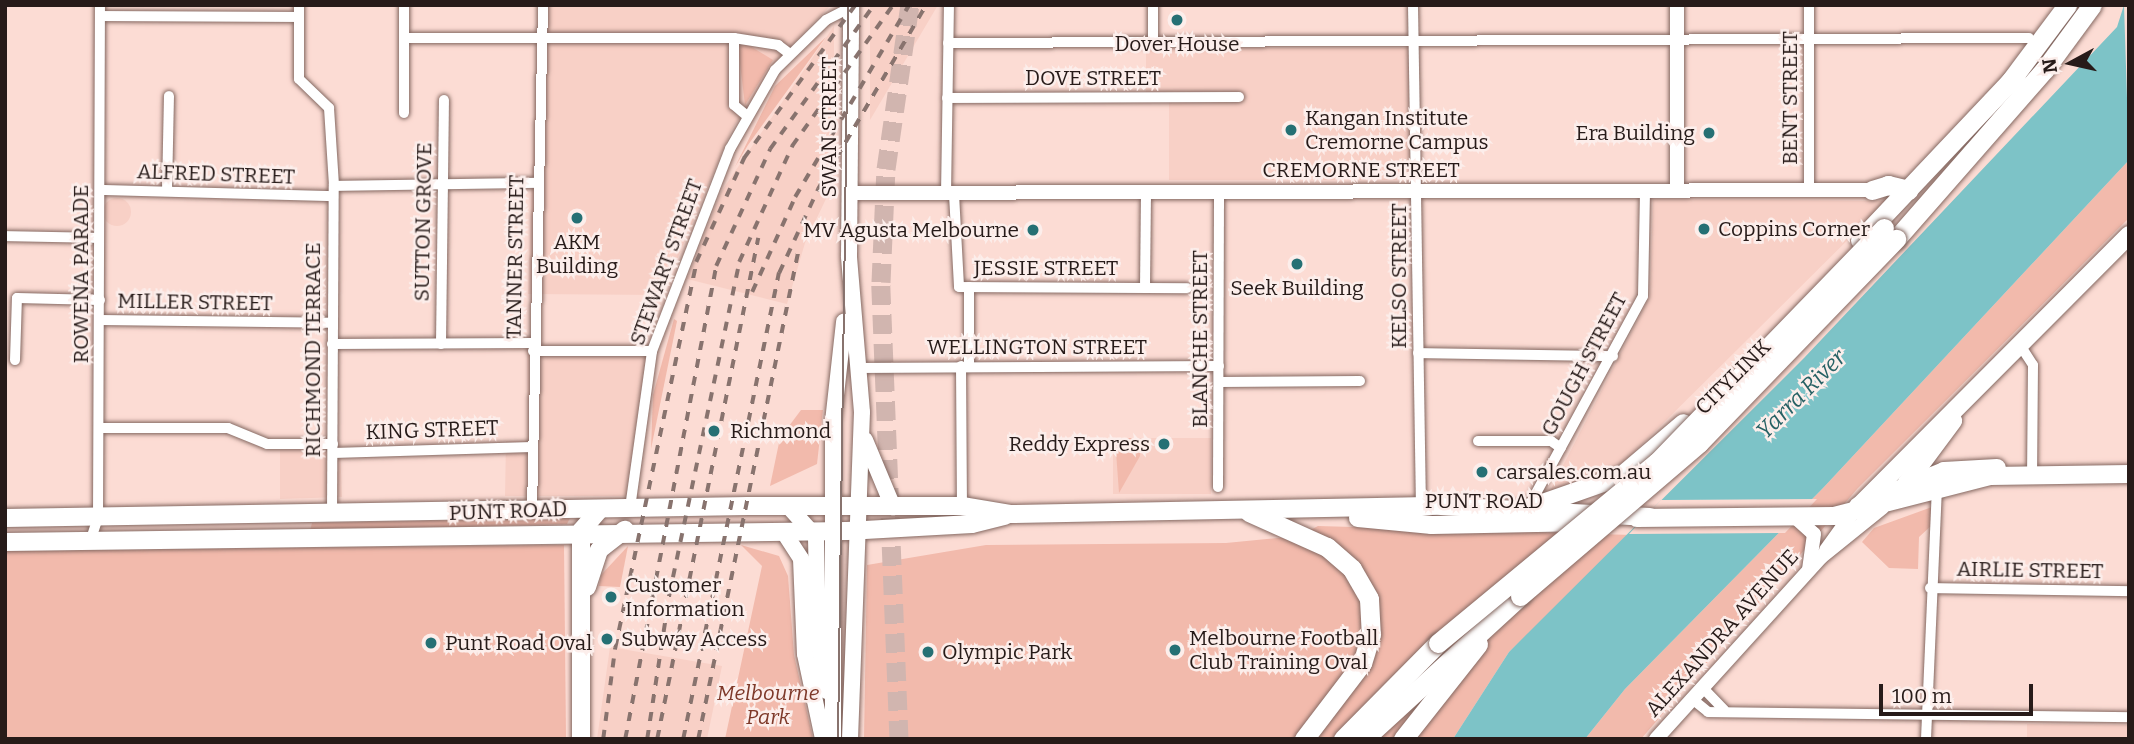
<!DOCTYPE html>
<style>
body{margin:0}
#map{position:relative;width:2134px;height:744px;overflow:hidden;background:#fcdcd4;font-family:Bitter,serif}
div>[style]{position:absolute}
[style*='--x']{left:calc(var(--x)*1px);top:calc(var(--y)*1px);width:calc(var(--w)*1px);rotate:calc(var(--a)*1deg)}
.built>*{inset:0;background:#f8d0c6}
.round{border-radius:50%}
.green>*{inset:0;background:#f2baac}
.water>*{inset:0;background:#7dc3c7}
.pier>*{inset:0;background:#fcdcd4}
.motorway-tunnel>*{height:19px;margin-top:-9.5px;transform-origin:0;background:repeating-linear-gradient(90deg,#d1b5af 0 19px,transparent 0 29px)}
.roads{filter:drop-shadow(0 0 2px #846861) drop-shadow(0 0 2px #846861)}
.minor>*{height:10px;margin:-5px;padding:0 5px;transform-origin:5px;border-radius:5px;background:#fff}
.tertiary>*{height:14px;margin:-7px;padding:0 7px;transform-origin:7px;border-radius:7px;background:#fff}
.secondary>*{height:16px;margin:-8px;padding:0 8px;transform-origin:8px;border-radius:8px;background:#fff}
.primary>*{height:18px;margin:-9px;padding:0 9px;transform-origin:9px;border-radius:9px;background:#fff}
.trunk>*{height:18px;margin:-9px;padding:0 9px;transform-origin:9px;border-radius:9px;background:#fff}
.motorway>*{height:19px;margin:-9.5px;padding:0 9.5px;transform-origin:9.5px;border-radius:9.5px;background:#fff}
.tram>*{height:2px;margin:-1px;padding:0 1px;transform-origin:1px;border-radius:1px;background:#88736e}
.rail>*{height:3.5px;margin-top:-1.75px;transform-origin:0;background:repeating-linear-gradient(90deg,#88736e 0 9px,transparent 0 18px)}
.bridges{filter:drop-shadow(0 0 2px #846861) drop-shadow(0 0 2px #846861)}
.motorway-bridge>*{height:19px;margin:-9.5px;padding:0 9.5px;transform-origin:9.5px;border-radius:9.5px;background:#fff}
.dots>*{width:19px;height:19px;translate:-50% -50%;box-sizing:border-box;border:4px solid #fceeeb;border-radius:50%}
span{translate:-50% -50%;white-space:nowrap;text-align:center;line-height:1.15;-webkit-text-stroke:5px #fceeeb;paint-order:stroke}
.poi-label{font-size:21px;color:#271b19}
.left{translate:0 -50%;text-align:left}
.right{translate:-100% -50%;text-align:right}
.street-label{font-size:21px;color:#271b19}
.park-label{font-size:21px;color:#7e3929;font-style:italic}
.water-label{font-size:23px;color:#266164;font-style:italic}
.frame{position:absolute;inset:0;border:7px solid #271b19;pointer-events:none}
.north{position:absolute;left:2036px;top:28px;width:70px;height:70px;-webkit-text-stroke:5px #fceeeb;paint-order:stroke;rotate:262deg;font-size:19px;font-weight:700;line-height:28px;text-align:center;color:#271b19}
.north::after{content:'';display:block;margin:auto;width:24px;height:32px;background:#271b19;clip-path:polygon(50% 0,100% 100%,50% 72%,0 100%)}
.scale{position:absolute;left:1879px;top:684px;width:154px;height:32px;box-sizing:border-box;border:4px solid #271b19;border-top:0;padding-left:9px;font-size:21px;line-height:24px;white-space:nowrap;color:#271b19;-webkit-text-stroke:5px #fceeeb;paint-order:stroke}
</style>
<div id="map">
<div class="built">
<i style="clip-path:polygon(538px 5px,831px 5px,783px 55px,732px 129px,662px 295px,528px 294px)"></i>
<i style="clip-path:polygon(870px 5px,938px 5px,870px 120px)"></i>
<i style="clip-path:polygon(834px 26px,834px 182px,805px 243px,787px 304px,687px 279px,721px 192px)"></i>
<i style="clip-path:polygon(1146px 48px,1412px 48px,1412px 180px,1169px 180px,1169px 102px,1146px 102px)"></i>
<i class="round" style="left:103px;top:198px;width:28px;height:28px"></i>
<i style="clip-path:polygon(1653px 199px,1887px 201px,1623px 463px,1550px 491px,1650px 296px)"></i>
<i style="clip-path:polygon(649px 347px,628px 496px,505px 496px,506px 441px,528px 441px,527px 349px)"></i>
<i style="clip-path:polygon(1113px 438px,1211px 438px,1211px 494px,1113px 494px)"></i>
<i style="clip-path:polygon(340px 446px,342px 497px,280px 499px,280px 450px)"></i>
<i style="clip-path:polygon(610px 647px,722px 666px,707px 739px,597px 739px)"></i>
<i style="clip-path:polygon(2027px 724px,2129px 725px,2129px 739px,2027px 739px)"></i>
</div>
<div class="green">
<i style="clip-path:polygon(826px 37px,748px 145px,735px 167px,775px 86px)"></i>
<i style="clip-path:polygon(745px 43px,773px 60px,745px 105px,738px 47px)"></i>
<i style="clip-path:polygon(2129px 160px,2129px 218px,1858px 488px,1641px 739px,1585px 739px,1625px 689px,1824px 487px)"></i>
<i style="clip-path:polygon(674px 319px,677px 321px,651px 449px,653px 395px)"></i>
<i style="clip-path:polygon(801px 410px,823px 410px,817px 464px,770px 486px,780px 438px)"></i>
<i style="clip-path:polygon(1115px 438px,1141px 438px,1140px 456px,1119px 493px)"></i>
<i style="clip-path:polygon(1932px 507px,1932px 525px,1919px 537px,1918px 569px,1889px 568px,1862px 542px,1874px 528px)"></i>
<i style="clip-path:polygon(570px 518px,567px 524px,310px 531px,312px 523px)"></i>
<i style="clip-path:polygon(1318px 526px,1633px 535px,1509px 652px,1453px 739px,864px 739px,867px 565px,986px 545px,1226px 543px,1299px 536px)"></i>
<i style="clip-path:polygon(564px 545px,566px 739px,5px 739px,5px 551px)"></i>
<i style="clip-path:polygon(741px 545px,779px 556px,788px 576px,794px 655px,813px 739px,725px 739px,762px 566px)"></i>
<i style="clip-path:polygon(628px 546px,620px 587px,599px 586px,601px 575px)"></i>
</div>
<div class="water">
<i style="clip-path:polygon(2124px 5px,2129px 160px,1824px 487px,1625px 689px,1585px 739px,1453px 739px,1509px 652px,1804px 358px,2117px 27px)"></i>
</div>
<div class="pier">
<i style="clip-path:polygon(1904px 247px,1777px 383px,1684px 475px,1692px 463px)"></i>
<i style="clip-path:polygon(1817px 499px,1785px 533px,1629px 534px,1661px 500px)"></i>
</div>
<div class="motorway-tunnel">
<i style="--x:899;--y:739;--w:457;--a:-92.3"></i>
<i style="--x:881;--y:282;--w:113;--a:-87.5"></i>
<i style="--x:886;--y:169;--w:166;--a:-81.7"></i>
</div>
<div class="roads">
<div class="minor">
<i style="--x:299;--y:5;--w:74;--a:90"></i>
<i style="--x:299;--y:79;--w:42;--a:44"></i>
<i style="--x:329;--y:108;--w:78;--a:86.3"></i>
<i style="--x:1153;--y:5;--w:36;--a:90"></i>
<i style="--x:1413;--y:5;--w:501;--a:89.09"></i>
<i style="--x:1809;--y:5;--w:186;--a:90"></i>
<i style="--x:100;--y:16;--w:199;--a:0.3"></i>
<i style="--x:404;--y:38;--w:330;--a:0"></i>
<i style="--x:734;--y:38;--w:45;--a:9"></i>
<i style="--x:778;--y:45;--w:15;--a:37"></i>
<i style="--x:734;--y:38;--w:67;--a:90"></i>
<i style="--x:734;--y:105;--w:17;--a:40"></i>
<i style="--x:948;--y:43;--w:1081;--a:-0.27"></i>
<i style="--x:947;--y:98;--w:292;--a:-0.2"></i>
<i style="--x:404;--y:113;--w:108;--a:-90"></i>
<i style="--x:100;--y:190;--w:231;--a:1.5"></i>
<i style="--x:167;--y:191;--w:95;--a:-88.8"></i>
<i style="--x:946;--y:194;--w:189;--a:-89.1"></i>
<i style="--x:954;--y:194;--w:93;--a:86.9"></i>
<i style="--x:959;--y:287;--w:228;--a:0.3"></i>
<i style="--x:5;--y:236;--w:94;--a:1.2"></i>
<i style="--x:969;--y:287;--w:79;--a:90"></i>
<i style="--x:1145;--y:288;--w:96;--a:-89.4"></i>
<i style="--x:100;--y:320;--w:232;--a:0.7"></i>
<i style="--x:332;--y:344;--w:202;--a:-0.3"></i>
<i style="--x:441;--y:344;--w:244;--a:-89.3"></i>
<i style="--x:2020;--y:345;--w:24;--a:57"></i>
<i style="--x:2033;--y:365;--w:107;--a:90.5"></i>
<i style="--x:533;--y:351;--w:119;--a:0"></i>
<i style="--x:1418;--y:353;--w:195;--a:0.9"></i>
<i style="--x:15;--y:360;--w:62;--a:-88.2"></i>
<i style="--x:17;--y:298;--w:83;--a:1.4"></i>
<i style="--x:961;--y:366;--w:140;--a:89.6"></i>
<i style="--x:856;--y:368;--w:363;--a:-0.3"></i>
<i style="--x:1219;--y:382;--w:141;--a:-0.4"></i>
<i style="--x:99;--y:428;--w:129;--a:0"></i>
<i style="--x:228;--y:428;--w:42;--a:22.3"></i>
<i style="--x:267;--y:444;--w:66;--a:0"></i>
<i style="--x:1478;--y:441;--w:73;--a:0"></i>
<i style="--x:1551;--y:441;--w:12;--a:35"></i>
<i style="--x:333;--y:453;--w:199;--a:-1.7"></i>
<i style="--x:1218;--y:487;--w:296;--a:-89.8"></i>
<i style="--x:630;--y:508;--w:159;--a:-82"></i>
<i style="--x:652;--y:351;--w:217;--a:-68.9"></i>
<i style="--x:730;--y:149;--w:91;--a:-60.3"></i>
<i style="--x:775;--y:70;--w:71;--a:-44.4"></i>
<i style="--x:826;--y:20;--w:28;--a:-27"></i>
<i style="--x:1528;--y:508;--w:241;--a:-61.5"></i>
<i style="--x:1643;--y:296;--w:107;--a:-88.9"></i>
<i style="--x:532;--y:510;--w:505;--a:-88.75"></i>
<i style="--x:332;--y:515;--w:329;--a:-89.7"></i>
<i style="--x:334;--y:186;--w:202;--a:-0.9"></i>
<i style="--x:90;--y:542;--w:25;--a:-72"></i>
<i style="--x:98;--y:518;--w:513;--a:-89.78"></i>
<i style="--x:1930;--y:588;--w:199;--a:0.9"></i>
<i style="--x:1702;--y:687;--w:32;--a:46"></i>
<i style="--x:1691;--y:698;--w:22;--a:39"></i>
<i style="--x:1708;--y:712;--w:421;--a:0.7"></i>
<i style="--x:1926;--y:739;--w:248;--a:-87.5"></i>
</div>
<div class="tertiary">
<i style="--x:1677;--y:189;--w:184;--a:-90"></i>
<i style="--x:849;--y:193;--w:1023;--a:-0.17"></i>
<i style="--x:1795;--y:517;--w:25;--a:42"></i>
<i style="--x:1814;--y:534;--w:36;--a:98"></i>
<i style="--x:1826;--y:550;--w:44;--a:-54.2"></i>
<i style="--x:1656;--y:739;--w:246;--a:-47.8"></i>
<i style="--x:1821;--y:557;--w:78;--a:-38.8"></i>
</div>
<div class="secondary">
<i style="--x:865;--y:440;--w:73;--a:67.3"></i>
<i style="--x:788;--y:506;--w:42;--a:47.9"></i>
<i style="--x:816;--y:537;--w:102;--a:88.9"></i>
<i style="--x:818;--y:639;--w:53;--a:80.2"></i>
<i style="--x:783;--y:531;--w:33;--a:57"></i>
<i style="--x:801;--y:559;--w:95;--a:87.6"></i>
<i style="--x:805;--y:654;--w:87;--a:78"></i>
<i style="--x:833;--y:739;--w:317;--a:-90"></i>
<i style="--x:833;--y:422;--w:101;--a:-83.7"></i>
<i style="--x:850;--y:739;--w:327;--a:-87.9"></i>
<i style="--x:862;--y:412;--w:157;--a:-94.8"></i>
<i style="--x:849;--y:256;--w:251;--a:-89.5"></i>
</div>
<div class="primary">
<i style="--x:1906;--y:484;--w:79;--a:-53.3"></i>
<i style="--x:1860;--y:505;--w:381;--a:-45.1"></i>
<i style="--x:587;--y:587;--w:39;--a:-72"></i>
<i style="--x:599;--y:550;--w:33;--a:-38"></i>
<i style="--x:581;--y:739;--w:208;--a:-90"></i>
<i style="--x:581;--y:531;--w:29;--a:-49"></i>
</div>
<div class="trunk">
<i style="--x:1858;--y:506;--w:93;--a:-22.1"></i>
<i style="--x:1944;--y:471;--w:53;--a:-3.2"></i>
<i style="--x:5;--y:518;--w:743;--a:-0.93"></i>
<i style="--x:748;--y:506;--w:214;--a:0"></i>
<i style="--x:962;--y:506;--w:50;--a:9.3"></i>
<i style="--x:1011;--y:514;--w:430;--a:-1.1"></i>
<i style="--x:1441;--y:506;--w:209;--a:3"></i>
<i style="--x:1358;--y:518;--w:74;--a:5.4"></i>
<i style="--x:1432;--y:525;--w:157;--a:-1.1"></i>
<i style="--x:1637;--y:518;--w:197;--a:-0.6"></i>
<i style="--x:1834;--y:516;--w:161;--a:-14.4"></i>
<i style="--x:1990;--y:476;--w:139;--a:-0.8"></i>
<i style="--x:5;--y:542;--w:842;--a:-0.75"></i>
<i style="--x:847;--y:531;--w:125;--a:-3.2"></i>
<i style="--x:972;--y:524;--w:34;--a:-14"></i>
</div>
<div class="motorway">
<i style="--x:2008;--y:84;--w:99;--a:-53.2"></i>
<i style="--x:1872;--y:190;--w:17;--a:-17"></i>
<i style="--x:1888;--y:185;--w:21;--a:14"></i>
<i style="--x:1896;--y:239;--w:226;--a:-48.8"></i>
<i style="--x:2045;--y:69;--w:79;--a:-53.7"></i>
<i style="--x:1860;--y:240;--w:227;--a:-46.6"></i>
<i style="--x:1528;--y:508;--w:100;--a:-19.3"></i>
<i style="--x:1622;--y:475;--w:80;--a:-40.4"></i>
<i style="--x:1249;--y:512;--w:85;--a:24.2"></i>
<i style="--x:1327;--y:547;--w:33;--a:41"></i>
<i style="--x:1352;--y:569;--w:34;--a:60"></i>
<i style="--x:1369;--y:599;--w:35;--a:87"></i>
<i style="--x:1371;--y:634;--w:30;--a:107"></i>
<i style="--x:1362;--y:663;--w:96;--a:127.3"></i>
<i style="--x:1343;--y:739;--w:135;--a:-45.3"></i>
<i style="--x:1364;--y:739;--w:212;--a:-42.5"></i>
<i style="--x:1403;--y:739;--w:121;--a:-51.7"></i>
</div>
</div>
<div class="tram">
<i style="--x:838;--y:739;--w:734;--a:-89.22"></i>
</div>
<div class="rail">
<i style="--x:752;--y:292;--w:104;--a:-65.6"></i>
<i style="--x:795;--y:197;--w:223;--a:-59.3"></i>
<i style="--x:603;--y:739;--w:92;--a:-82.5"></i>
<i style="--x:615;--y:648;--w:394;--a:-78.1"></i>
<i style="--x:696;--y:262;--w:115;--a:-65.2"></i>
<i style="--x:744;--y:158;--w:189;--a:-54"></i>
<i style="--x:625;--y:739;--w:482;--a:-79.1"></i>
<i style="--x:716;--y:266;--w:129;--a:-65.2"></i>
<i style="--x:770;--y:149;--w:178;--a:-54.2"></i>
<i style="--x:647;--y:739;--w:146;--a:-81.3"></i>
<i style="--x:669;--y:595;--w:340;--a:-78.1"></i>
<i style="--x:739;--y:262;--w:128;--a:-65.4"></i>
<i style="--x:792;--y:146;--w:173;--a:-54.4"></i>
<i style="--x:657;--y:739;--w:511;--a:-78.6"></i>
<i style="--x:683;--y:739;--w:476;--a:-78.4"></i>
<i style="--x:779;--y:273;--w:93;--a:-65.1"></i>
<i style="--x:818;--y:189;--w:213;--a:-59.6"></i>
<i style="--x:698;--y:739;--w:499;--a:-78.4"></i>
</div>
<div class="bridges">
<div class="motorway-bridge">
<i style="--x:1520;--y:596;--w:235;--a:-40.5"></i>
<i style="--x:1699;--y:443;--w:284;--a:-46"></i>
<i style="--x:1438;--y:643;--w:284;--a:-39.6"></i>
<i style="--x:1657;--y:462;--w:326;--a:-45.9"></i>
</div>
</div>
<div class="dots">
<i style="left:1177px;top:20px;background:#257074"></i>
<i style="left:1291px;top:130px;background:#257074"></i>
<i style="left:1709px;top:133px;background:#257074"></i>
<i style="left:577px;top:218px;background:#257074"></i>
<i style="left:1704px;top:229px;background:#257074"></i>
<i style="left:1033px;top:230px;background:#257074"></i>
<i style="left:1297px;top:264px;background:#257074"></i>
<i style="left:714px;top:431px;background:#257074"></i>
<i style="left:1164px;top:444px;background:#257074"></i>
<i style="left:1482px;top:472px;background:#257074"></i>
<i style="left:611px;top:597px;background:#257074"></i>
<i style="left:607px;top:639px;background:#257074"></i>
<i style="left:431px;top:643px;background:#257074"></i>
<i style="left:1175px;top:650px;background:#257074"></i>
<i style="left:928px;top:652px;background:#257074"></i>
</div>
<div class="poi-label">
<span style="left:1177px;top:44px">Dover House</span>
<span class="left" style="left:1305px;top:130px">Kangan Institute<br>Cremorne Campus</span>
<span class="right" style="left:1695px;top:133px">Era Building</span>
<span class="left" style="left:1718px;top:229px">Coppins Corner</span>
<span class="right" style="left:1019px;top:230px">MV Agusta Melbourne</span>
<span style="left:577px;top:254px">AKM<br>Building</span>
<span style="left:1297px;top:288px">Seek Building</span>
<span class="left" style="left:730px;top:431px">Richmond</span>
<span class="right" style="left:1150px;top:444px">Reddy Express</span>
<span class="left" style="left:1496px;top:472px">carsales.com.au</span>
<span class="left" style="left:625px;top:597px">Customer<br>Information</span>
<span class="left" style="left:1189px;top:650px">Melbourne Football<br>Club Training Oval</span>
<span class="left" style="left:621px;top:639px">Subway Access</span>
<span class="left" style="left:445px;top:643px">Punt Road Oval</span>
<span class="left" style="left:942px;top:652px">Olympic Park</span>
</div>
<div class="street-label">
<span style="left:1093px;top:78px">DOVE STREET</span>
<span style="left:1790px;top:98px;rotate:-90deg">BENT STREET</span>
<span style="left:829px;top:127px;rotate:-90deg">SWAN STREET</span>
<span style="left:1361px;top:170px">CREMORNE STREET</span>
<span style="left:216px;top:174px;rotate:2deg">ALFRED STREET</span>
<span style="left:423px;top:222px;rotate:-89deg">SUTTON GROVE</span>
<span style="left:515px;top:257px;rotate:-89deg">TANNER STREET</span>
<span style="left:666px;top:262px;rotate:-70deg">STEWART STREET</span>
<span style="left:1046px;top:268px">JESSIE STREET</span>
<span style="left:81px;top:274px;rotate:-90deg">ROWENA PARADE</span>
<span style="left:1399px;top:276px;rotate:-90deg">KELSO STREET</span>
<span style="left:195px;top:302px;rotate:1deg">MILLER STREET</span>
<span style="left:1200px;top:339px;rotate:-90deg">BLANCHE STREET</span>
<span style="left:1037px;top:347px">WELLINGTON STREET</span>
<span style="left:313px;top:350px;rotate:-90deg">RICHMOND TERRACE</span>
<span style="left:1584px;top:364px;rotate:-62deg">GOUGH STREET</span>
<span style="left:1733px;top:377px;rotate:-45deg">CITYLINK</span>
<span style="left:432px;top:430px;rotate:-2deg">KING STREET</span>
<span style="left:1484px;top:501px">PUNT ROAD</span>
<span style="left:508px;top:511px;rotate:-2deg">PUNT ROAD</span>
<span style="left:2030px;top:570px;rotate:1deg">AIRLIE STREET</span>
<span style="left:1722px;top:633px;rotate:-48deg">ALEXANDRA AVENUE</span>
</div>
<div class="park-label">
<span style="left:768px;top:705px">Melbourne<br>Park</span>
</div>
<div class="water-label">
<span style="left:1801px;top:394px;rotate:-45deg">Yarra River</span>
</div>
<div class="frame"></div>
<div class="north">N</div>
<div class="scale">100 m</div>
</div>
